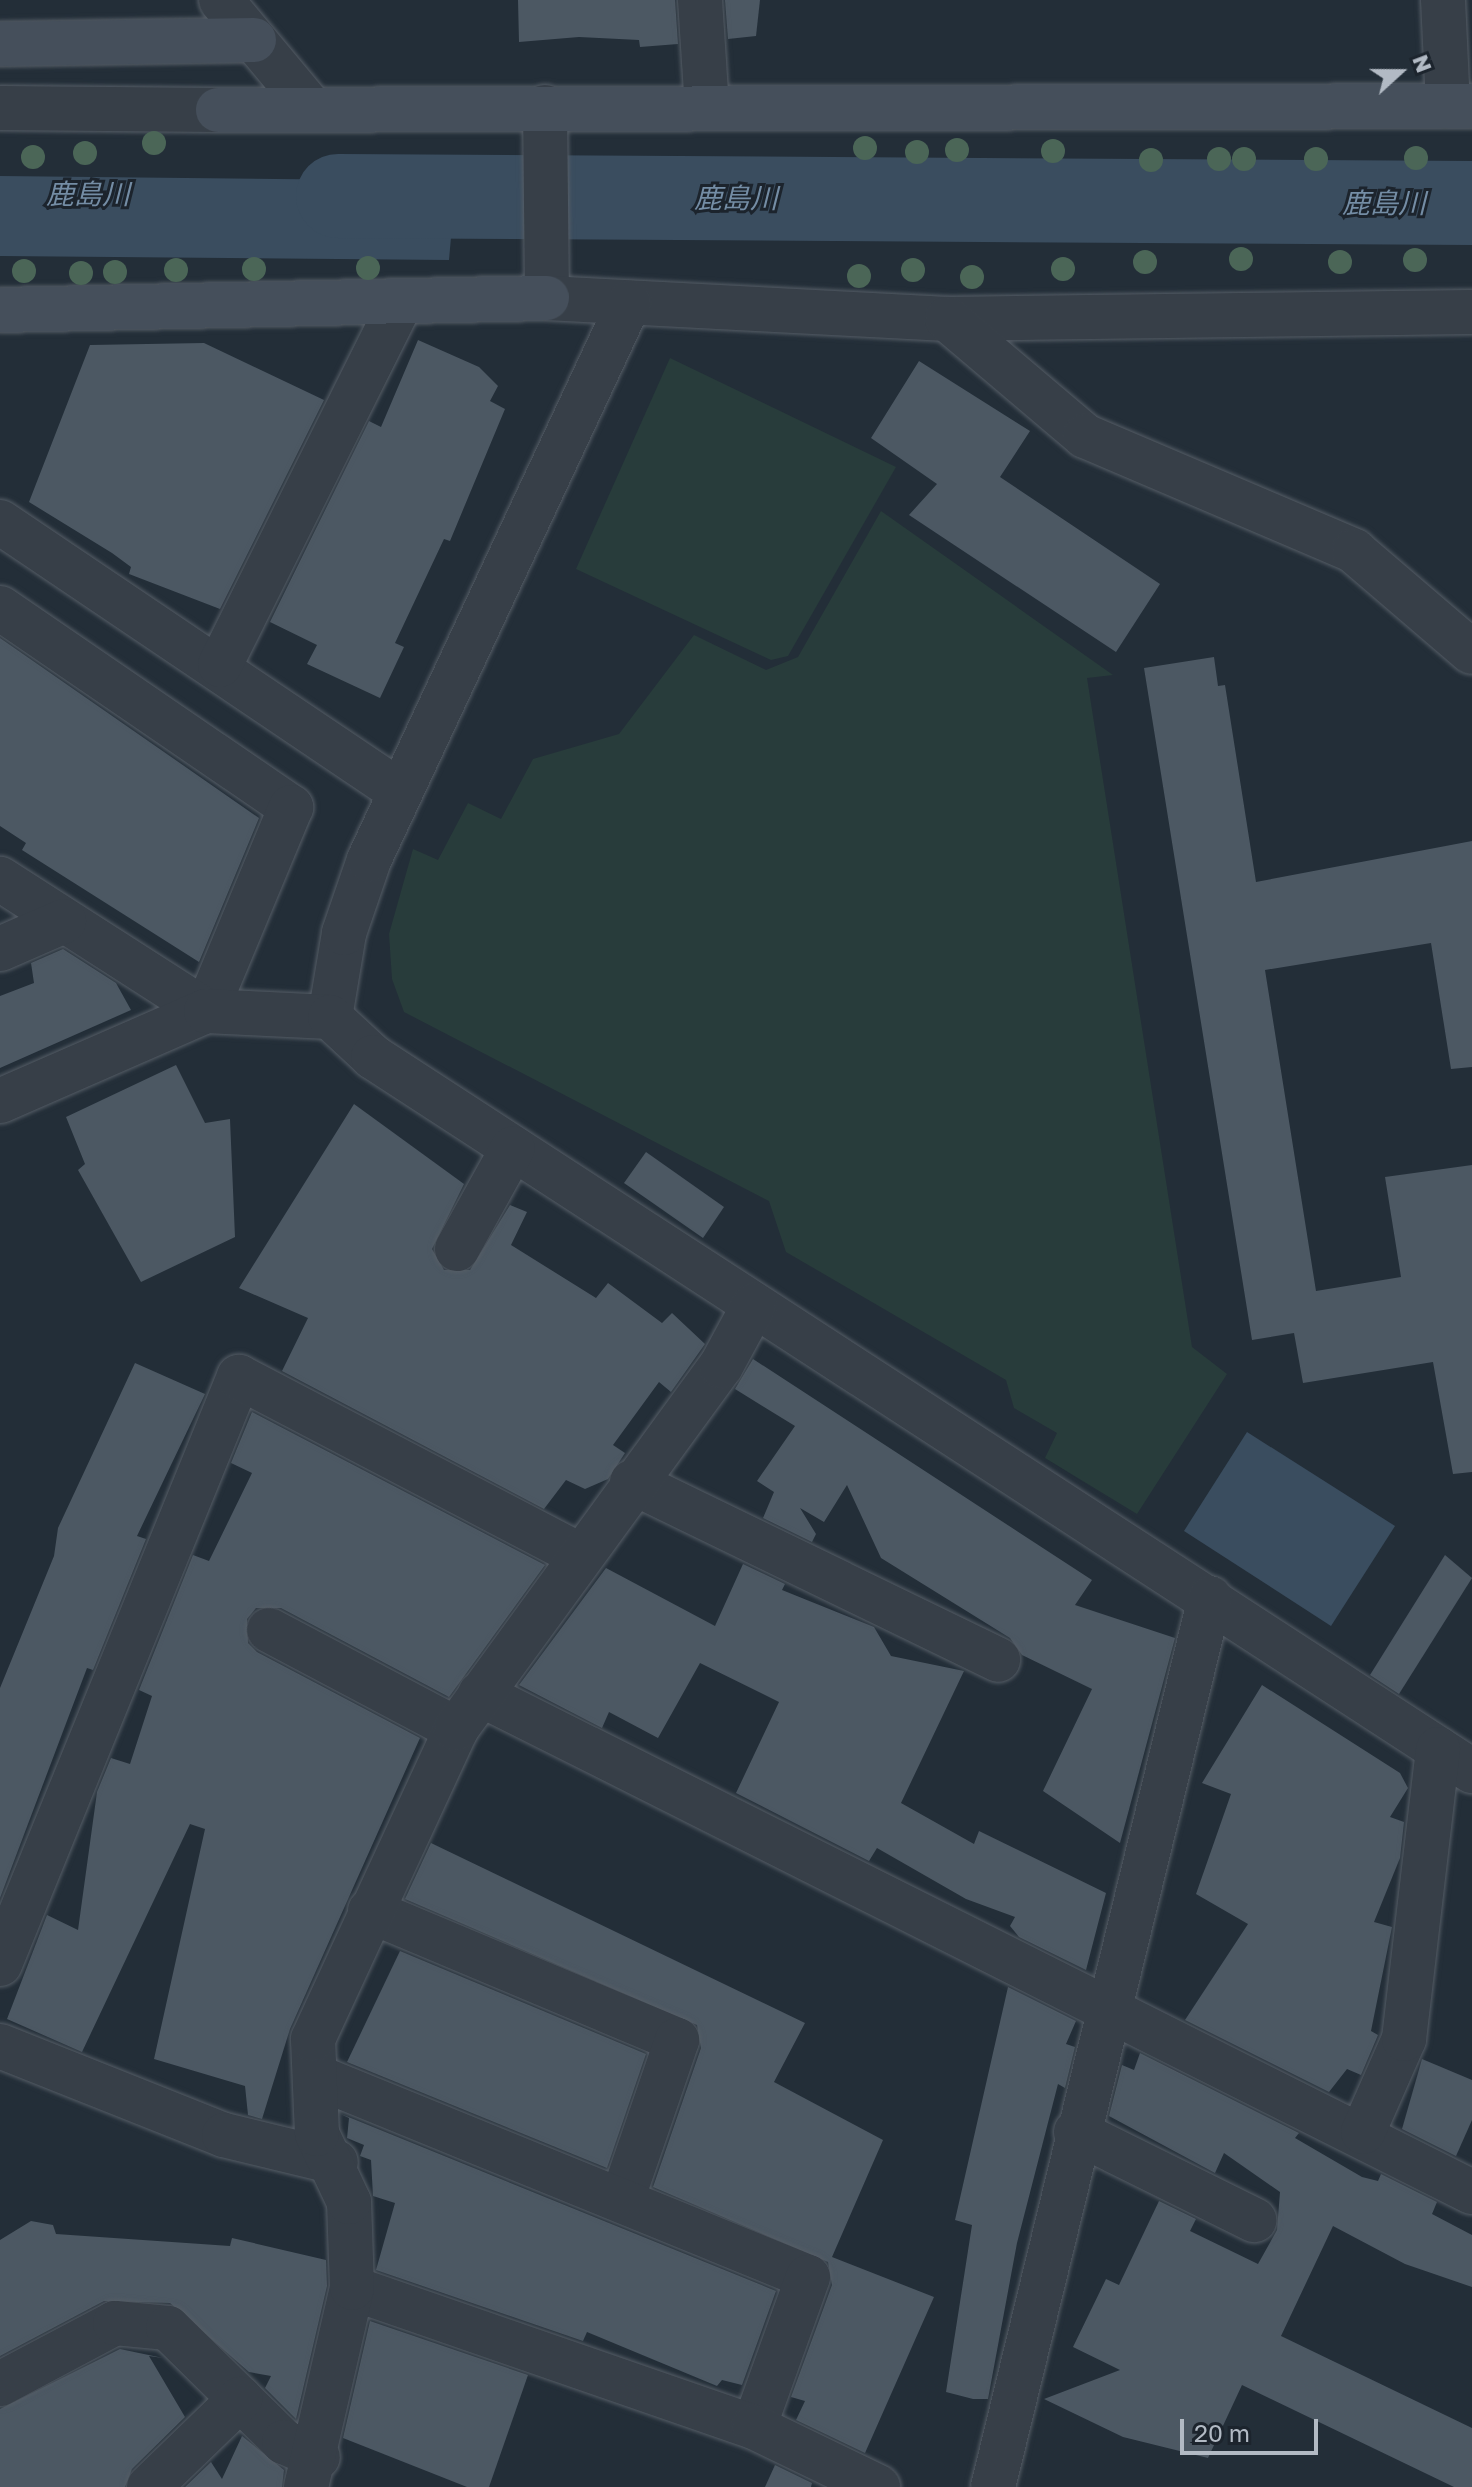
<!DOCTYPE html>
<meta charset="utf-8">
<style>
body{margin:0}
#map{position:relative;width:1472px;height:2487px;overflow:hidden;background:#232e38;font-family:"Golos Text","Noto Sans JP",sans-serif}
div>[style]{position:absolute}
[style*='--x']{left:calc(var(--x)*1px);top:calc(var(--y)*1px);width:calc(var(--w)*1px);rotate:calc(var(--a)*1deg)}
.green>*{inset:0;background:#283c3b}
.water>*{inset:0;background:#3a4d5f}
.river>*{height:84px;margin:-42px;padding:0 42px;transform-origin:42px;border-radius:42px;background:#3a4d5f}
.building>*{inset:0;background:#4c5863}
.roads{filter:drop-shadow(0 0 2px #555d66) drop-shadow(0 0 2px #555d66)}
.street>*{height:44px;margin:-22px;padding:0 22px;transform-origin:22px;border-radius:22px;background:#373f48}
.secondary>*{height:44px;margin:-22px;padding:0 22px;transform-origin:22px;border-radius:22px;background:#454f5b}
.trees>*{width:24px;height:24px;margin:-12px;border-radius:50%;background:#4b6657}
span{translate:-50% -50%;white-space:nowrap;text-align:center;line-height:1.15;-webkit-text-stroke:6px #1c242d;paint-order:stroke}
.water-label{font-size:28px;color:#748da5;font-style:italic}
.north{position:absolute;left:1360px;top:32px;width:80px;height:80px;-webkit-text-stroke:6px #1c242d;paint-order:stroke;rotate:69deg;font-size:22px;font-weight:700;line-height:32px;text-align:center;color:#b2bac4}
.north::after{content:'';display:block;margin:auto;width:28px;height:36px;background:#b2bac4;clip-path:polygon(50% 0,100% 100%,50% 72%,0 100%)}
.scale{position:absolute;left:1180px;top:2419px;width:138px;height:36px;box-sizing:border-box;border:4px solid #b2bac4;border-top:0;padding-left:10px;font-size:24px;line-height:28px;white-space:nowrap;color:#b2bac4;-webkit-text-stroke:6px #1c242d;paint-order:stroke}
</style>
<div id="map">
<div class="green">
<i style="clip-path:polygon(670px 358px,896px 467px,788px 656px,771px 660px,576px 569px)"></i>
<i style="clip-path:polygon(881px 511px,1113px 675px,1087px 678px,1192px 1347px,1227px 1374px,1137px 1514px,1045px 1458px,1057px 1433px,1014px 1408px,1006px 1380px,786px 1252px,769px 1201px,404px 1012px,392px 979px,389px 934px,413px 849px,438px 860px,468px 803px,501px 819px,533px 759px,619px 734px,694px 635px,766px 670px,798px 657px)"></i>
</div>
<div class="water">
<i style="clip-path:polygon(0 176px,456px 181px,449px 260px,0 256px)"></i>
<i style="clip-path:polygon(1247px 1432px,1395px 1526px,1331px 1626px,1184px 1531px)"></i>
</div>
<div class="river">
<i style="--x:338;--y:196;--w:1134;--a:0.35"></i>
</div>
<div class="building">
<i style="clip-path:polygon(518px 0,675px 0,678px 44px,640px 47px,639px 40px,579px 37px,519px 42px)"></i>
<i style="clip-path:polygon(725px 0,760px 0,756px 36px,728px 39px)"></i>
<i style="clip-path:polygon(418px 340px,479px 367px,498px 386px,490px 401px,505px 409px,450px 541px,444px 539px,395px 643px,404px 647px,380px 698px,307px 664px,317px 645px,270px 622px,369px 421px,381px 427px)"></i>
<i style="clip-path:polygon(204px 343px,324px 400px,220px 609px,129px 574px,131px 567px,112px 553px,29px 502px,90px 345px)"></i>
<i style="clip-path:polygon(919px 361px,1030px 431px,1000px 477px,1160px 584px,1116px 652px,909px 515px,937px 484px,871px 438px)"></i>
<i style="clip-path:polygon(0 638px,259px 818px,199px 962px,22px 850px,26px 843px,0 826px)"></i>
<i style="clip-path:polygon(1214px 657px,1218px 686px,1225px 685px,1256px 882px,1472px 841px,1472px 1067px,1451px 1069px,1431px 943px,1265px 970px,1316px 1291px,1401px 1277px,1385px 1177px,1472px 1165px,1472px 1472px,1453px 1474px,1433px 1362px,1303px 1383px,1294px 1333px,1252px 1340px,1144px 668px)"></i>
<i style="clip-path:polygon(63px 949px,116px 983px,131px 1010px,0 1068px,0 996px,34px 983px,31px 963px)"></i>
<i style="clip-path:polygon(176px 1065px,205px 1123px,230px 1119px,235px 1237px,141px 1282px,78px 1170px,85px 1164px,66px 1117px)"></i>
<i style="clip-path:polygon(354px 1104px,464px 1184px,432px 1249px,444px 1270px,470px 1270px,510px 1205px,527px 1212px,511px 1245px,596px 1298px,608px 1283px,662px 1323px,672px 1313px,705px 1344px,671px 1392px,659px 1382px,613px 1445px,625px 1453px,608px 1479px,585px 1489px,566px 1480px,544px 1509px,282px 1371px,308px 1318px,239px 1288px)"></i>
<i style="clip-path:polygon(646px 1152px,724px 1207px,703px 1238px,624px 1183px)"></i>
<i style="clip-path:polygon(753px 1359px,1092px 1580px,1075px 1605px,1175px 1638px,1120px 1843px,1043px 1791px,1092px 1689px,1022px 1655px,1010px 1638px,881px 1558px,847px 1485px,824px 1522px,800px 1508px,816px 1534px,812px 1542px,763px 1518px,774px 1492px,757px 1481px,795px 1426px,735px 1389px)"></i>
<i style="clip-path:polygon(135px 1363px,205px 1394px,137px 1536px,146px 1539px,93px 1670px,87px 1668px,0 1898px,0 1688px,54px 1556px,58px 1528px)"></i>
<i style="clip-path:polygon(252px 1412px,545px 1565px,449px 1697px,281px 1608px,256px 1608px,247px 1619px,248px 1643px,257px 1652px,420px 1738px,290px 2029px,262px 2119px,248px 2115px,245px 2086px,154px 2059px,205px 1829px,190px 1824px,82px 2052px,7px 2019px,47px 1915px,78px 1930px,97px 1792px,111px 1758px,130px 1764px,152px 1696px,139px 1690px,193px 1555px,209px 1561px,252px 1473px,231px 1463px)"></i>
<i style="clip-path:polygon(1445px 1555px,1472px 1578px,1399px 1694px,1370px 1675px)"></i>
<i style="clip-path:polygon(743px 1564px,785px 1584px,782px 1590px,874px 1627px,891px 1656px,964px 1671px,901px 1803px,974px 1844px,979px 1831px,1106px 1893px,1086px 1970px,1019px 1937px,1010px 1926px,1015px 1917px,966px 1899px,877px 1848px,869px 1861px,736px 1793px,779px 1702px,700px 1663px,658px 1738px,609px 1712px,602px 1728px,519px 1685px,606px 1568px,715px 1626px)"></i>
<i style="clip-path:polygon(1262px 1685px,1400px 1773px,1408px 1788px,1390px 1817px,1404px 1822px,1400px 1858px,1374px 1922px,1392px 1927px,1371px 2031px,1378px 2035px,1361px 2075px,1347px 2069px,1329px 2092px,1185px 2020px,1248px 1924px,1196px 1894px,1231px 1794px,1202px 1783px)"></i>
<i style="clip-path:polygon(431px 1843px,805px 2023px,774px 2082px,883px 2140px,832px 2257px,934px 2297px,865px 2453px,796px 2420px,805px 2401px,791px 2397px,832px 2285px,828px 2262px,653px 2187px,701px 2048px,697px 2025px,405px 1899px)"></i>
<i style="clip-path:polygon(400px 1951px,646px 2054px,607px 2168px,347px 2062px)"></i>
<i style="clip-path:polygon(1008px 1987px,1076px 2021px,1066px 2044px,1075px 2047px,1065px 2088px,1058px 2084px,1017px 2243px,988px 2399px,973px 2399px,946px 2392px,972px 2225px,955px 2220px)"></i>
<i style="clip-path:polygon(1140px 2053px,1299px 2133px,1295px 2138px,1362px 2177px,1378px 2181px,1381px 2174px,1437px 2202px,1432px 2214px,1472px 2235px,1472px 2287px,1405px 2264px,1333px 2226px,1281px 2336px,1472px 2428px,1472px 2487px,1454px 2487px,1242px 2385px,1208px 2458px,1123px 2437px,1044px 2399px,1120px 2370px,1073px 2347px,1106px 2279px,1119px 2285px,1159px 2201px,1196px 2219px,1190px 2231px,1258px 2264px,1277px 2230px,1280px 2192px,1224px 2153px,1215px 2173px,1109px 2116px,1122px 2065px,1134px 2070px)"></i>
<i style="clip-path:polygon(1422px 2059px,1472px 2080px,1472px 2120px,1456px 2156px,1402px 2129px)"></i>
<i style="clip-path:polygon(341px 2114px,776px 2291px,742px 2385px,722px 2380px,717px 2386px,587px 2332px,583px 2341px,376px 2270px,395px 2203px,373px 2196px,371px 2160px,360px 2156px,364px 2145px,347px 2138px,349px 2118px)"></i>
<i style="clip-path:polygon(31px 2221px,53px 2225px,56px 2234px,230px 2246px,232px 2238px,326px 2260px,327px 2286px,296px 2419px,265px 2388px,271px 2376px,249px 2372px,170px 2303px,104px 2301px,0 2356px,0 2240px)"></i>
<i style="clip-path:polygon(370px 2321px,528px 2375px,489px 2487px,467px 2487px,343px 2438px)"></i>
<i style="clip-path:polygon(120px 2349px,163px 2358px,149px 2356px,185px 2417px,132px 2469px,125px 2487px,0 2487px,0 2409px)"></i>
<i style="clip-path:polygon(242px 2436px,284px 2470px,282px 2487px,185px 2487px,211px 2462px,222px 2479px)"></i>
<i style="clip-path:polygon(775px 2465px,812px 2483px,811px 2487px,765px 2487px)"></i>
</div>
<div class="roads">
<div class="street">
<i style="--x:221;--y:0;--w:141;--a:50.2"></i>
<i style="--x:700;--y:0;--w:107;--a:86.3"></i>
<i style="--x:1443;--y:0;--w:106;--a:87.3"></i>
<i style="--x:545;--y:107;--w:191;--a:89.4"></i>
<i style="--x:547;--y:298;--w:401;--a:3"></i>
<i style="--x:947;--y:319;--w:525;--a:-0.76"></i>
<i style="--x:0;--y:108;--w:218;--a:0.5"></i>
<i style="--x:947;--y:319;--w:181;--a:40.3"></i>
<i style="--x:1085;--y:436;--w:293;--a:23.1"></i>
<i style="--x:1354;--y:551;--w:155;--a:40.6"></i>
<i style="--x:0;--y:522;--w:483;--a:34"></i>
<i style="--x:0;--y:608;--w:353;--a:34.4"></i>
<i style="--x:291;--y:807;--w:221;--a:112.6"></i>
<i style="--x:206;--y:1011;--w:245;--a:-147.3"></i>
<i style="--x:220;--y:665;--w:406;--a:-63.5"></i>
<i style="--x:0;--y:949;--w:70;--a:-23.6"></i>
<i style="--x:330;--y:1017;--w:85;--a:-80.5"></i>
<i style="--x:344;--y:933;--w:77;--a:-71.1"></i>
<i style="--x:369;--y:860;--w:615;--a:-64.98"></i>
<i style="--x:0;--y:1101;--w:225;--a:-23.6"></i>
<i style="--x:206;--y:1011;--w:124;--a:2.8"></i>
<i style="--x:330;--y:1017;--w:59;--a:42.9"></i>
<i style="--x:373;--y:1057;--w:1311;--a:33.01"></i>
<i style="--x:457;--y:1249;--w:115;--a:-61"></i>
<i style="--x:632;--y:1482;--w:407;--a:25.9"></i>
<i style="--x:269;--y:1630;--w:212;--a:27.9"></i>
<i style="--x:480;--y:1694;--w:1110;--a:26.66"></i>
<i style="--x:370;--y:1911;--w:333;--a:22.8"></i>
<i style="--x:677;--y:2040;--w:166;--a:109"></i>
<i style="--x:0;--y:1964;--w:634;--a:-67.85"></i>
<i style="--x:239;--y:1377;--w:382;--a:27.6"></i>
<i style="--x:0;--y:2046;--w:241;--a:21.7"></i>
<i style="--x:224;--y:2135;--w:115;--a:13.6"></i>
<i style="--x:315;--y:2076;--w:532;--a:22.18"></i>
<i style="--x:808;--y:2277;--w:159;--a:109.8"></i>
<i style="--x:1076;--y:2132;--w:199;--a:26.3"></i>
<i style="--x:1363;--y:2132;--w:102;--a:-66.2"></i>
<i style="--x:1404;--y:2039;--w:292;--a:-83.3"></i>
<i style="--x:352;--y:2288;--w:425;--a:19.1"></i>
<i style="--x:754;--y:2427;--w:138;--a:25.8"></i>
<i style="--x:0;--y:2384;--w:130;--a:-27.9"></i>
<i style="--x:115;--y:2323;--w:53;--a:5.4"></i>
<i style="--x:168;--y:2328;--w:163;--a:44.5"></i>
<i style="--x:284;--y:2442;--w:37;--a:24"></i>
<i style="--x:149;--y:2487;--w:127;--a:-44"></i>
<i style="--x:306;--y:2487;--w:204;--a:-77"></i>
<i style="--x:352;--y:2288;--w:86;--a:-92"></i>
<i style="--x:349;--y:2202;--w:75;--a:-115.2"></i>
<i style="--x:317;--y:2134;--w:95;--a:-92.4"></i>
<i style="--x:313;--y:2039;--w:341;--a:-65.2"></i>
<i style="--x:456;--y:1729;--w:449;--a:-53.9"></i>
<i style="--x:721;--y:1366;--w:69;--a:-61.6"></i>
<i style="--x:993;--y:2487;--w:915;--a:-76.28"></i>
</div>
<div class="secondary">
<i style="--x:0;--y:44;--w:254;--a:-0.9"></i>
<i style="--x:218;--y:110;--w:1254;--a:-0.18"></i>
<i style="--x:0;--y:310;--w:547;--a:-1.26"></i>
</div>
</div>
<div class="trees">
<i style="left:154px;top:143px"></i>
<i style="left:865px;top:148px"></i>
<i style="left:957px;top:150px"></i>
<i style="left:1053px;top:151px"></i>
<i style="left:917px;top:152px"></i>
<i style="left:85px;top:153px"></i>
<i style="left:33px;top:157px"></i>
<i style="left:1416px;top:158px"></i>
<i style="left:1219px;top:159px"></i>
<i style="left:1244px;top:159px"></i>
<i style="left:1316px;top:159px"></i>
<i style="left:1151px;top:160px"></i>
<i style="left:1241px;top:259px"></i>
<i style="left:1415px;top:260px"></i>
<i style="left:1145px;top:262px"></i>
<i style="left:1340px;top:262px"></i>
<i style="left:368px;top:268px"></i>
<i style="left:254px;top:269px"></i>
<i style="left:1063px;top:269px"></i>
<i style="left:176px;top:270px"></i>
<i style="left:913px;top:270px"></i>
<i style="left:24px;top:271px"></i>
<i style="left:115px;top:272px"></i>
<i style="left:81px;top:273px"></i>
<i style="left:859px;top:276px"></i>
<i style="left:972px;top:277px"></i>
</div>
<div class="water-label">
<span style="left:88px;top:194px">鹿島川</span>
<span style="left:736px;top:198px">鹿島川</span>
<span style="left:1384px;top:203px">鹿島川</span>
</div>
<div class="north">N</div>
<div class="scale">20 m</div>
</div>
